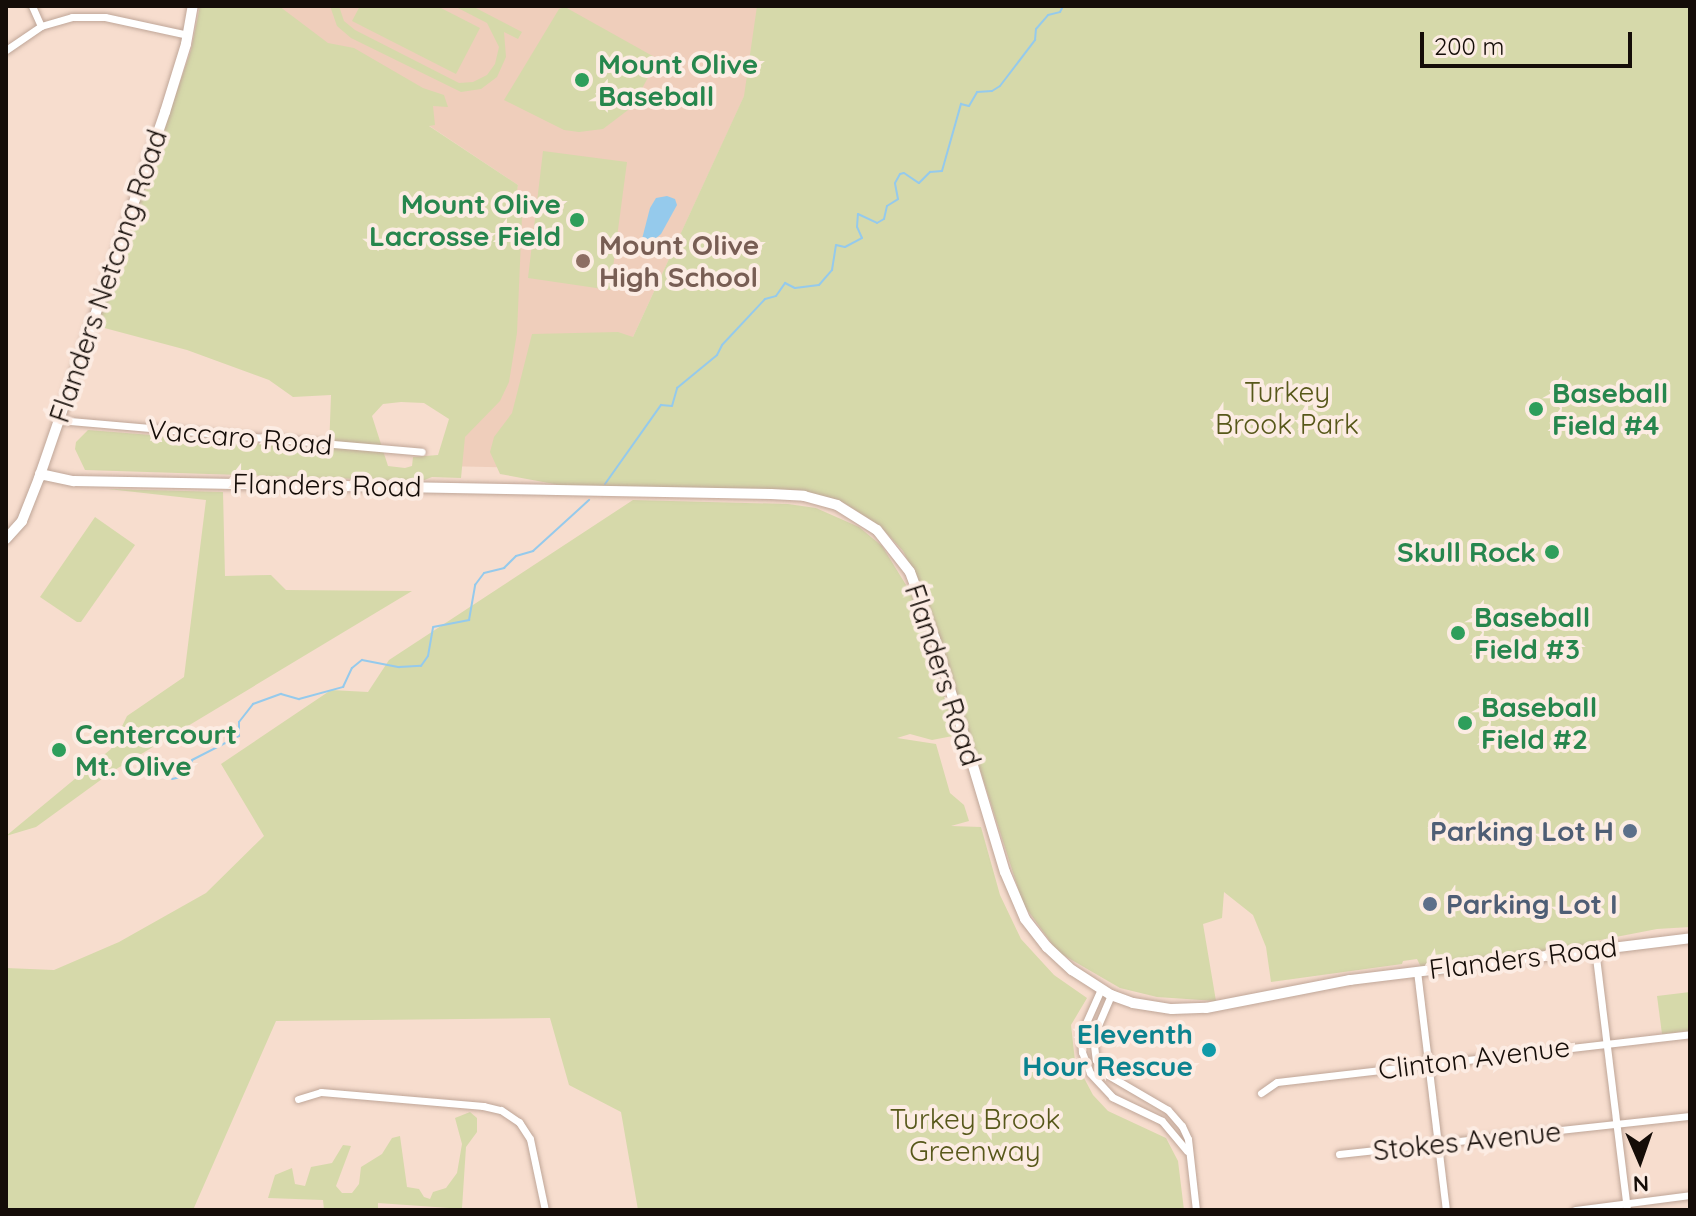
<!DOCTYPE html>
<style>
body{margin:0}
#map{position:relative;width:1696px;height:1216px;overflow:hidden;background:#f7ddce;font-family:Quicksand,sans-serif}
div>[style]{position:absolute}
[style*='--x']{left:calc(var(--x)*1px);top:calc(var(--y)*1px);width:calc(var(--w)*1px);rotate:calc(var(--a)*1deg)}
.built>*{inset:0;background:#efcebb}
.green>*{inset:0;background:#d6d9aa}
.water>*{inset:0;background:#95caec}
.stream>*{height:2px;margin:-1px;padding:0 1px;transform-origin:1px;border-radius:1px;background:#95caec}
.roads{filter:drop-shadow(0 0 2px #bfa698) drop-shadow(0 0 2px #bfa698)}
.minor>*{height:7px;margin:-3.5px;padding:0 3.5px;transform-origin:3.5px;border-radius:3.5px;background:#fff}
.secondary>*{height:10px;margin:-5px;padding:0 5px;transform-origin:5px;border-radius:5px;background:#fff}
.dots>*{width:22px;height:22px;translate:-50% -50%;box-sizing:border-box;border:4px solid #fcece3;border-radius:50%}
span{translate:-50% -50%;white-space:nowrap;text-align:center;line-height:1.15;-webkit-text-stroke:8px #fcece3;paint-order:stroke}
.leisure-label{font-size:28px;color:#27864d;font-weight:700}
.left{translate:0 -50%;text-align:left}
.right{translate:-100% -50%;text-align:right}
.education-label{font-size:28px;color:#785e54;font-weight:700}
.street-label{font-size:28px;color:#150d08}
.park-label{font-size:28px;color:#57581a}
.service-label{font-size:28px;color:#4e5e75;font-weight:700}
.culture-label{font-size:28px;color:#0d838f;font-weight:700}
.frame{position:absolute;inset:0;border:8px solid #150d08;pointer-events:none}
.north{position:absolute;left:1600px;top:1120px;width:80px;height:80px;-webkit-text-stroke:6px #fcece3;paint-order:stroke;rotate:178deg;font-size:22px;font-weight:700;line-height:32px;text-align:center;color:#150d08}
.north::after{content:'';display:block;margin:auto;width:28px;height:36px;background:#150d08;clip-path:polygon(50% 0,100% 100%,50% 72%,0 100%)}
.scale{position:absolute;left:1420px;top:32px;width:212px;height:36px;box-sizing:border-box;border:4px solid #150d08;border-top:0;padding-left:10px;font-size:24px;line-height:28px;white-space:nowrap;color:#150d08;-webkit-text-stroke:6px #fcece3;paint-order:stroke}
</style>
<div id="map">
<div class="built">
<i style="clip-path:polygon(250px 6px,786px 6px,572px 469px,442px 466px,518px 185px)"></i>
</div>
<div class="green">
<i style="clip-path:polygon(evenodd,200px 6px,279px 6px,328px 43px,354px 48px,423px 88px,444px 95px,448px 107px,433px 106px,435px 125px,429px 126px,518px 185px,517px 191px,523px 193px,517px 333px,509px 382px,500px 401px,465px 437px,461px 478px,432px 477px,422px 481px,85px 470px,75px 449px,76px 442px,88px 430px,329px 449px,331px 395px,293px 397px,269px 380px,187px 350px,97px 326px,191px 50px,200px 6px,401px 402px,424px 403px,449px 419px,438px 455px,413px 457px,412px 466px,405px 468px,388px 466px,372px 416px,383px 404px,401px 402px)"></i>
<i style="clip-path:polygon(330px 6px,339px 6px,344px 21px,355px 30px,459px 83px,473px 82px,487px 75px,495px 64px,499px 47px,487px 23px,454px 6px,472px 6px,522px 32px,518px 39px,504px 32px,506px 57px,497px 77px,481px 89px,461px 92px,351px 38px,337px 26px)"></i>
<i style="clip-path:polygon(360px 6px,437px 6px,480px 28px,456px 74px,352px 21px)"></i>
<i style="clip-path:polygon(757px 6px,1690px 6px,1690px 927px,1657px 929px,1590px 942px,1589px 946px,1421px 967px,1417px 959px,1403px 961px,1402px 964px,1271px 982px,1266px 947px,1253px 915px,1224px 892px,1222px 918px,1203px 924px,1216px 1001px,1157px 997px,1120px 988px,1058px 952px,1023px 904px,923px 591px,903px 551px,880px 526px,841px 501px,796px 490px,565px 486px,500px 474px,490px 452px,494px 437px,512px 413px,532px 334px,618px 332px,633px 337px,744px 96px)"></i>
<i style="clip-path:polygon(565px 7px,658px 59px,632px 107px,603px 129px,579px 132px,564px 130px,504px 100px,559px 9px)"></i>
<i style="clip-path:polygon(543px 151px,627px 162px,610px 290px,528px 278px)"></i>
<i style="clip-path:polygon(108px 489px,223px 492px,225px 576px,271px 575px,286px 590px,412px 591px,113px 771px,36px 827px,6px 836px,111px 749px,127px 716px,184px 677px,206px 500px)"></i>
<i style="clip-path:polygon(633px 500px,788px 504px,816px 508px,859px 527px,882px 546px,911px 593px,958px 735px,932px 740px,910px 734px,897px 738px,936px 744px,950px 793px,964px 805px,969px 821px,951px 826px,981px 827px,1000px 895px,1021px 939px,1054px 975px,1087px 998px,1071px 1025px,1075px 1061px,1093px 1095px,1108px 1111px,1166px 1138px,1178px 1161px,1184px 1210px,638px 1210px,621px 1112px,569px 1085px,550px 1018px,276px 1021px,193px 1210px,6px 1210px,6px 968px,54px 970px,119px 942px,206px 893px,264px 836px,221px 764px,331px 690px,368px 692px,389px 660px)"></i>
<i style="clip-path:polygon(95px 517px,135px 545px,81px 622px,77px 622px,40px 597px)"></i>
<i style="clip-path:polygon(1690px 992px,1690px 1031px,1662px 1034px,1657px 996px)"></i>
<i style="clip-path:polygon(470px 1112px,477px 1118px,477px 1132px,466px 1147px,462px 1208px,478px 1210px,378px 1203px,378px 1210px,324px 1210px,323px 1200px,268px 1198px,275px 1175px,292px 1168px,295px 1184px,305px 1186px,311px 1167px,332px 1163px,343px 1145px,351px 1146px,336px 1186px,342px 1193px,352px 1193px,359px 1184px,361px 1167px,382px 1154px,392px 1138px,400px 1136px,407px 1187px,419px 1189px,424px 1197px,430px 1199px,433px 1192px,446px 1188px,457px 1173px,462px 1144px,455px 1118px)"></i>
</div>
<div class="water">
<i style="clip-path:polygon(667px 196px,675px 199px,677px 205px,661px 234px,649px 244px,642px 239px,650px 208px,656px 198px)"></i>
</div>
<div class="stream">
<i style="--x:605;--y:484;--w:97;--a:-54.7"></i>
<i style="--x:661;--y:405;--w:11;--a:5"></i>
<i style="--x:672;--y:406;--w:19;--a:-74"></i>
<i style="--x:677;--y:388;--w:52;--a:-39.5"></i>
<i style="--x:717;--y:355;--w:11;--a:-63"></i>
<i style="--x:722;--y:345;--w:63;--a:-46.9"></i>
<i style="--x:765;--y:299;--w:11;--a:-15"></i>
<i style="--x:776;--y:296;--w:16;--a:-55"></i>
<i style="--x:785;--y:283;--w:11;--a:27"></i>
<i style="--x:795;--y:288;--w:24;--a:-7"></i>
<i style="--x:819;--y:285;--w:20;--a:-49"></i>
<i style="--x:832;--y:270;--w:25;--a:-81"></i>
<i style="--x:836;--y:245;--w:9;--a:13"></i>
<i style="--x:845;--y:247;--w:19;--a:-28"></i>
<i style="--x:862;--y:238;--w:12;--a:-114"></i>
<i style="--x:857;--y:227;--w:13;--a:-86"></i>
<i style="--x:858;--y:214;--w:21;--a:25"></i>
<i style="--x:877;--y:223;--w:8;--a:-30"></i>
<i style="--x:884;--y:219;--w:13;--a:-77"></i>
<i style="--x:887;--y:206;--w:13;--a:-32"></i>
<i style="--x:898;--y:199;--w:16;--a:-101"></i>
<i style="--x:895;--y:183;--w:10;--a:-61"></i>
<i style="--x:900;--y:174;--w:4;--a:-14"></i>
<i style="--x:904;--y:173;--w:18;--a:34"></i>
<i style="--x:919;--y:183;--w:16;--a:-45"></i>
<i style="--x:930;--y:172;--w:12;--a:-5"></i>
<i style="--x:942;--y:171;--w:70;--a:-74.2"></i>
<i style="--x:961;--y:104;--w:8;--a:14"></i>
<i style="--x:969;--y:106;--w:16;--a:-60"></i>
<i style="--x:977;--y:92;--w:15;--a:-4"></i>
<i style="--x:992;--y:91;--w:9;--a:-32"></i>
<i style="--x:1000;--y:86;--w:58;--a:-52.7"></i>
<i style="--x:1035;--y:40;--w:11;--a:-85"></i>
<i style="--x:1036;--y:29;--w:18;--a:-49"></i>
<i style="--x:1048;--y:15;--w:12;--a:-14"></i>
<i style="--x:1060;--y:12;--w:7;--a:-63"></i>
<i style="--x:172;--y:779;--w:18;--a:-13"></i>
<i style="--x:190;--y:775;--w:15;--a:-82"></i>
<i style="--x:192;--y:760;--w:53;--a:-27.1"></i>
<i style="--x:239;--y:736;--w:14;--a:-90"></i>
<i style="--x:239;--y:722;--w:23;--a:-52"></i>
<i style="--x:253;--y:704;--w:30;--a:-20"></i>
<i style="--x:281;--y:694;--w:19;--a:16"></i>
<i style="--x:299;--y:699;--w:46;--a:-15.3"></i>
<i style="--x:343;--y:687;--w:21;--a:-65"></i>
<i style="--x:352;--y:668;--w:13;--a:-39"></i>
<i style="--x:362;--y:660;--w:38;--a:11"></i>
<i style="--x:399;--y:667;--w:22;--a:-3"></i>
<i style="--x:421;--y:666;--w:12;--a:-55"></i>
<i style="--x:428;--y:656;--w:29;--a:-80"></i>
<i style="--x:433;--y:627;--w:37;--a:-11"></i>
<i style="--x:469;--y:620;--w:36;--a:-80"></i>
<i style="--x:475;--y:585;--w:15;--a:-53"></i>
<i style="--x:484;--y:573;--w:21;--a:-14"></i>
<i style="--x:504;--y:568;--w:17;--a:-45"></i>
<i style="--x:516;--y:556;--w:18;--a:-16"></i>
<i style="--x:533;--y:551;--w:76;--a:-42.3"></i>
</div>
<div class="roads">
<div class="minor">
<i style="--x:32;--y:6;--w:22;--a:66"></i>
<i style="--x:6;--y:50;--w:42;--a:-34.4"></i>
<i style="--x:41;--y:26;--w:32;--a:-16"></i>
<i style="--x:72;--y:17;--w:33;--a:0"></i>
<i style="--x:105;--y:17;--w:85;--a:12.2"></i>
<i style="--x:59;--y:420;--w:364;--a:5"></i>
<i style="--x:1595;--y:949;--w:263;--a:83"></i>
<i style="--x:1417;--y:971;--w:241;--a:83.1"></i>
<i style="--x:1101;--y:989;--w:49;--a:114"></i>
<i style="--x:1081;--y:1034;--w:18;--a:87"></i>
<i style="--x:1082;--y:1052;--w:22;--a:69"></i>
<i style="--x:1090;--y:1073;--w:33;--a:47"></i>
<i style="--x:1112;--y:1097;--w:55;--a:25.6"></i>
<i style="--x:1162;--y:1121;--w:39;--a:50"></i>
<i style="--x:1111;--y:995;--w:46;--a:113.2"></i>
<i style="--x:1093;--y:1037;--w:23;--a:83"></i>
<i style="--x:1096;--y:1060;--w:19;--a:51"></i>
<i style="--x:1108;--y:1075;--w:69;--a:30.3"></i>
<i style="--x:1168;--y:1110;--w:21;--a:49"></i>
<i style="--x:1182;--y:1126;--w:14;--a:65"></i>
<i style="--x:1188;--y:1139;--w:71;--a:83.6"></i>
<i style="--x:1261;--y:1093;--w:19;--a:-35"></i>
<i style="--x:1277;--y:1082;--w:416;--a:-6.6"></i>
<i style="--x:298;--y:1099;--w:24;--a:-17"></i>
<i style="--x:321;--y:1092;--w:163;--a:4.9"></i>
<i style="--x:483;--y:1106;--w:18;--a:13"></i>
<i style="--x:501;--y:1110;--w:22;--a:34"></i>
<i style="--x:519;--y:1122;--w:20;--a:57"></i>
<i style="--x:530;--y:1139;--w:73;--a:78.1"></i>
<i style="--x:1339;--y:1154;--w:353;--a:-6.2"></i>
<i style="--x:1575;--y:1210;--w:116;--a:-7.4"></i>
</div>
<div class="secondary">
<i style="--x:40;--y:474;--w:35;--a:12"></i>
<i style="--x:74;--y:481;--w:697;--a:1.07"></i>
<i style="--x:771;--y:494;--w:33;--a:3"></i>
<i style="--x:804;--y:496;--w:34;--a:15"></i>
<i style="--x:837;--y:505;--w:47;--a:32"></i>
<i style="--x:877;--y:530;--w:53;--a:51.8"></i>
<i style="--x:910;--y:572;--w:72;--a:69.5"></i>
<i style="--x:935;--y:639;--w:243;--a:73.3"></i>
<i style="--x:1005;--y:872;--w:51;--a:66.9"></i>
<i style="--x:1025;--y:919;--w:36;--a:52"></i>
<i style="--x:1047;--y:947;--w:34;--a:43"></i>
<i style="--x:1072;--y:970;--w:46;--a:32.7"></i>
<i style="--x:1111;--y:995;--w:23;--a:20"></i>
<i style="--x:1133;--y:1003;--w:39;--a:9"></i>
<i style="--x:1172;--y:1009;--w:34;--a:-2"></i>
<i style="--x:1206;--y:1008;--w:147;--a:-11"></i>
<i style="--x:1350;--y:980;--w:343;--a:-7"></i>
<i style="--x:6;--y:539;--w:24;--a:-48"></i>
<i style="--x:22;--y:521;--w:46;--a:-68.4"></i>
<i style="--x:39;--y:478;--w:387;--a:-71"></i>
<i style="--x:165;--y:112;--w:71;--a:-72.8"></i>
<i style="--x:186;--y:44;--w:39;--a:-80"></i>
</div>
</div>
<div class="dots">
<i style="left:582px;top:80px;background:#2e9e5b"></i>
<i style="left:577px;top:220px;background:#2e9e5b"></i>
<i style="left:583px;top:261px;background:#8d6e63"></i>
<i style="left:1536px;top:409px;background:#2e9e5b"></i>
<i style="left:1552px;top:552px;background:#2e9e5b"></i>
<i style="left:1458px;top:633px;background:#2e9e5b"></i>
<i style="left:1465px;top:723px;background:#2e9e5b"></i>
<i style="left:59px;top:750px;background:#2e9e5b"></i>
<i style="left:1630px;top:831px;background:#5c6f8a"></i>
<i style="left:1430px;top:904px;background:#5c6f8a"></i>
<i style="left:1209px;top:1050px;background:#0f9aa8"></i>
</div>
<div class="leisure-label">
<span class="left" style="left:598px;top:80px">Mount Olive<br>Baseball</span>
<span class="right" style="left:561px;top:220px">Mount Olive<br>Lacrosse Field</span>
<span class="left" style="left:1552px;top:409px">Baseball<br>Field #4</span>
<span class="right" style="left:1536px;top:552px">Skull Rock</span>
<span class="left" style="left:1474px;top:633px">Baseball<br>Field #3</span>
<span class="left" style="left:1481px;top:723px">Baseball<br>Field #2</span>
<span class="left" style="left:75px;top:750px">Centercourt<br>Mt. Olive</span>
</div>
<div class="education-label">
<span class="left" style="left:599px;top:261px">Mount Olive<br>High School</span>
</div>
<div class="street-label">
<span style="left:108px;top:276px;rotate:-71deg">Flanders Netcong Road</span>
<span style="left:240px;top:437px;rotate:5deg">Vaccaro Road</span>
<span style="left:327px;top:485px;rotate:1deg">Flanders Road</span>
<span style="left:943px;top:675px;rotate:72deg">Flanders Road</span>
<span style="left:1523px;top:958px;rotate:-7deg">Flanders Road</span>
<span style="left:1474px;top:1058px;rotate:-7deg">Clinton Avenue</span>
<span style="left:1467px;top:1141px;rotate:-6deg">Stokes Avenue</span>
</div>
<div class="park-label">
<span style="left:1287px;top:408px">Turkey<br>Brook Park</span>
<span style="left:975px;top:1135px">Turkey Brook<br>Greenway</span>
</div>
<div class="service-label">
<span class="right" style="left:1614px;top:831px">Parking Lot H</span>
<span class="left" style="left:1446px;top:904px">Parking Lot I</span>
</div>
<div class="culture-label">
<span class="right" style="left:1193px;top:1050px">Eleventh<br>Hour Rescue</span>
</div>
<div class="frame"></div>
<div class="north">N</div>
<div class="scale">200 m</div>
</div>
